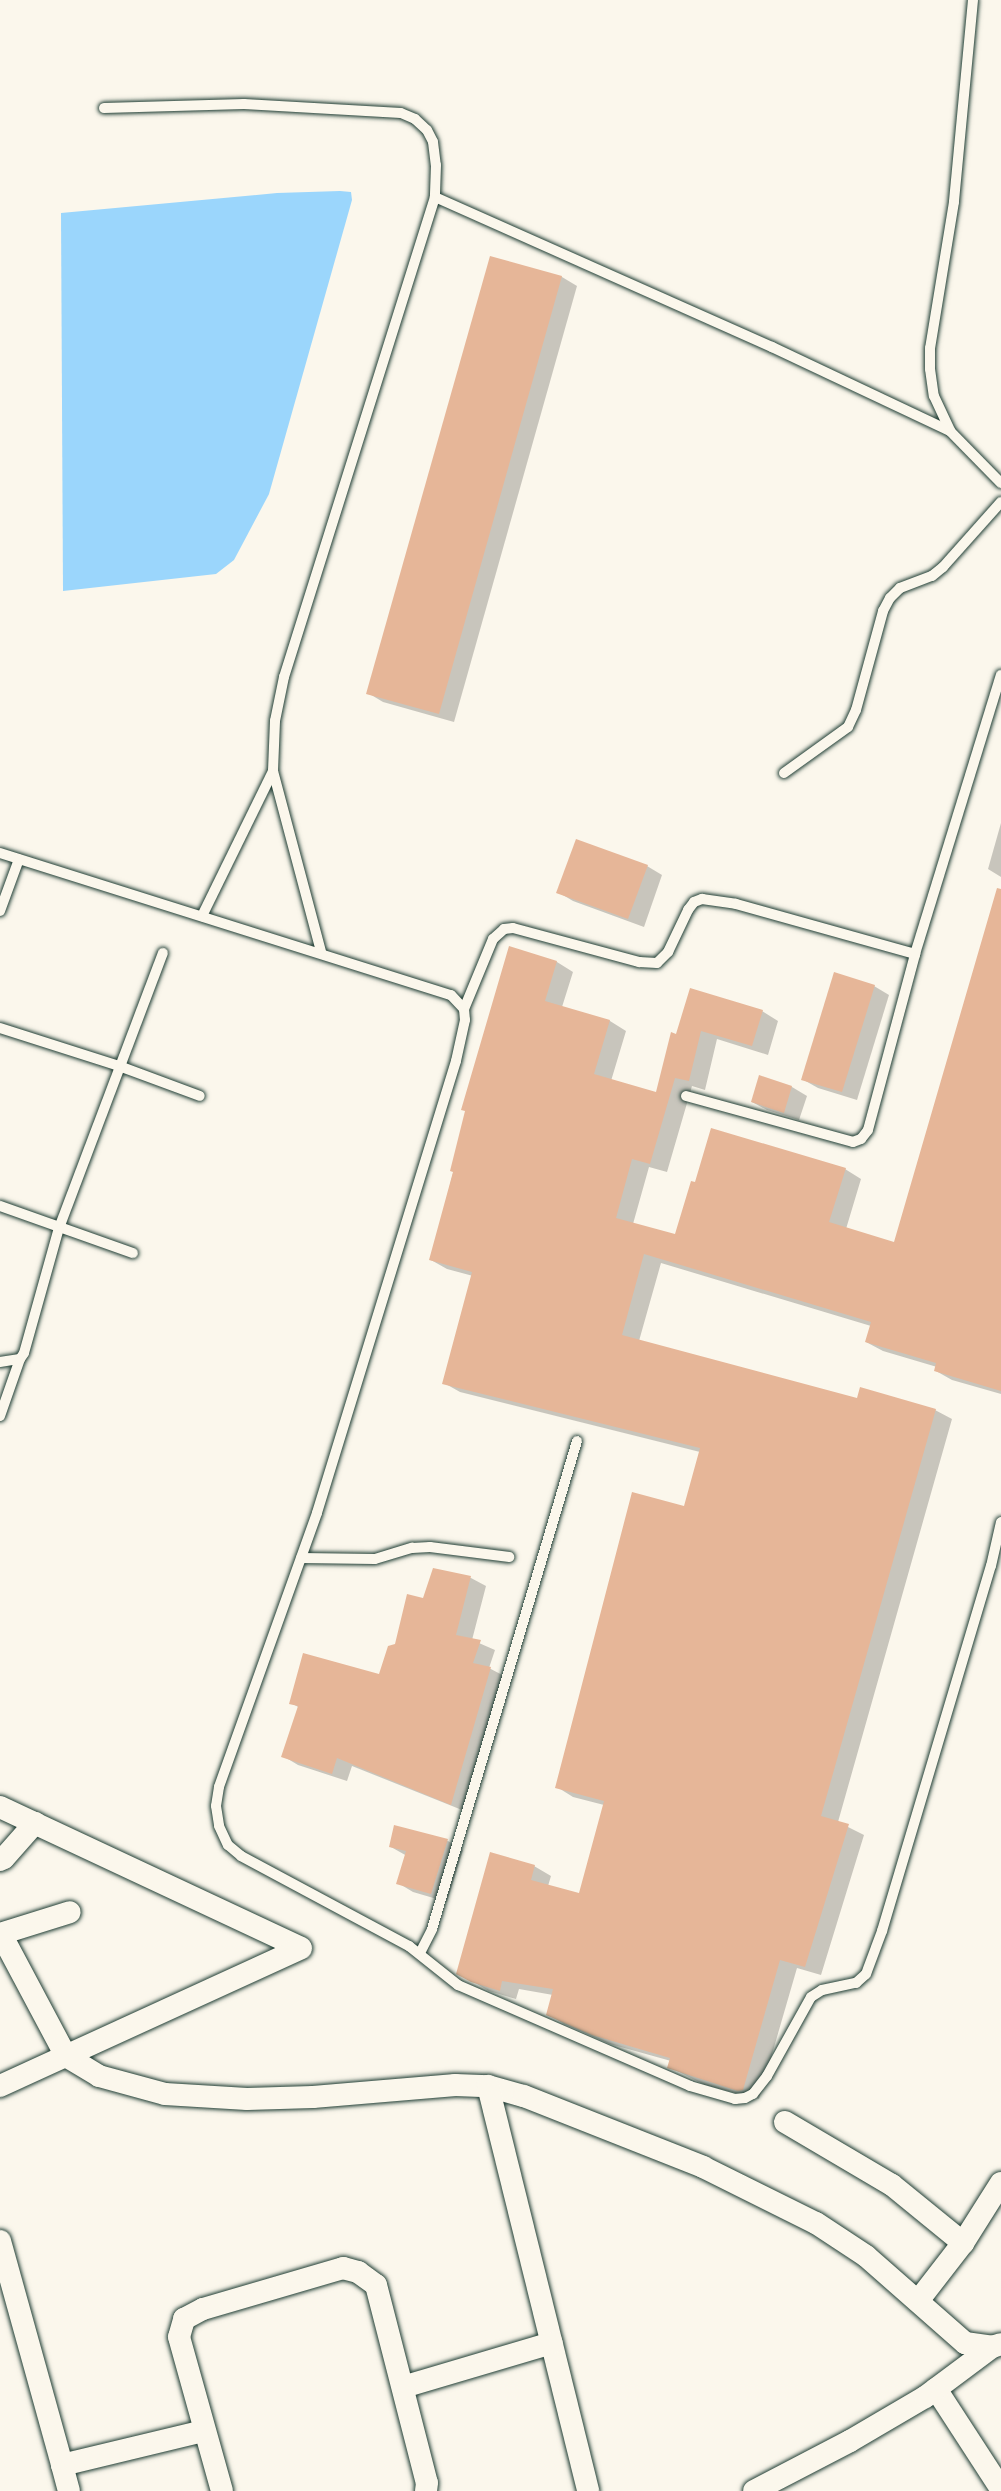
<!DOCTYPE html>
<style>
body{margin:0}
#map{position:relative;width:1001px;height:2491px;overflow:hidden;background:#fbf7ec;font-family:"Gochi Hand",sans-serif}
div>[style]{position:absolute}
[style*='--x']{left:calc(var(--x)*1px);top:calc(var(--y)*1px);width:calc(var(--w)*1px);rotate:calc(var(--a)*1deg)}
.water>*{inset:0;background:#9bd6fc}
.shadow>*{inset:0;background:#0003}
.building>*{inset:0;background:#e6b698}
.roads{filter:drop-shadow(0 0 2px #1f3d34) drop-shadow(0 0 2px #1f3d34)}
.service>*{height:10px;margin:-5px;padding:0 5px;transform-origin:5px;border-radius:5px;background:#fbf7ec}
.minor>*{height:22px;margin:-11px;padding:0 11px;transform-origin:11px;border-radius:11px;background:#fbf7ec}
span{translate:-50% -50%;white-space:nowrap;text-align:center;line-height:1.15;-webkit-text-stroke:4.5px #fbf7ec;paint-order:stroke}
</style>
<div id="map">
<div class="water">
<i style="clip-path:polygon(340px 191px,351px 192px,352px 200px,269px 494px,234px 560px,216px 574px,63px 591px,61px 213px,277px 193px)"></i>
</div>
<div class="shadow">
<i style="clip-path:polygon(491px 258px,562px 277px,577px 286px,454px 722px,383px 702px,368px 693px)"></i>
<i style="clip-path:polygon(1001px 823px,1001px 877px,988px 869px)"></i>
<i style="clip-path:polygon(647px 866px,662px 875px,644px 927px,573px 901px,558px 892px)"></i>
<i style="clip-path:polygon(1001px 914px,1001px 1394px,952px 1380px,936px 1371px,937px 1367px,883px 1351px,866px 1342px,871px 1326px,661px 1263px,639px 1341px,858px 1400px,935px 1410px,952px 1419px,838px 1822px,864px 1835px,821px 1975px,797px 1968px,759px 2099px,705px 2085px,669px 2067px,671px 2061px,610px 2044px,564px 2024px,548px 2014px,553px 1995px,519px 1989px,516px 1999px,489px 1991px,458px 1973px,534px 1866px,551px 1876px,548px 1886px,580px 1895px,604px 1805px,573px 1797px,557px 1787px,685px 1508px,700px 1452px,460px 1392px,444px 1383px,473px 1276px,447px 1269px,431px 1260px,510px 948px,557px 962px,573px 972px,562px 1007px,610px 1021px,626px 1031px,611px 1081px,657px 1094px,677px 1036px,762px 1011px,778px 1021px,768px 1055px,717px 1039px,705px 1090px,692px 1086px,667px 1172px,649px 1167px,633px 1224px,676px 1236px,845px 1169px,861px 1179px,846px 1229px,895px 1243px)"></i>
<i style="clip-path:polygon(874px 986px,889px 995px,857px 1100px,818px 1088px,802px 1079px)"></i>
<i style="clip-path:polygon(760px 1077px,792px 1087px,807px 1096px,799px 1120px,767px 1110px,752px 1102px)"></i>
<i style="clip-path:polygon(434px 1569px,471px 1578px,486px 1586px,472px 1640px,495px 1650px,489px 1668px,506px 1677px,467px 1812px,352px 1766px,347px 1781px,298px 1765px,283px 1756px,300px 1708px,291px 1703px,380px 1676px,424px 1600px)"></i>
<i style="clip-path:polygon(395px 1827px,448px 1841px,463px 1850px,447px 1902px,413px 1892px,398px 1883px,407px 1856px,391px 1847px)"></i>
</div>
<div class="building">
<i style="clip-path:polygon(490px 256px,562px 276px,439px 714px,366px 694px)"></i>
<i style="clip-path:polygon(576px 839px,648px 865px,628px 919px,556px 893px)"></i>
<i style="clip-path:polygon(997px 888px,1001px 889px,1001px 1391px,934px 1371px,936px 1363px,865px 1342px,871px 1322px,644px 1254px,622px 1335px,857px 1398px,860px 1387px,936px 1409px,821px 1816px,849px 1824px,805px 1967px,780px 1960px,743px 2090px,738px 2091px,667px 2068px,670px 2058px,592px 2035px,546px 2015px,553px 1989px,502px 1981px,500px 1991px,471px 1982px,456px 1974px,490px 1852px,535px 1865px,531px 1880px,579px 1893px,604px 1801px,555px 1788px,632px 1492px,684px 1506px,700px 1448px,442px 1384px,472px 1272px,429px 1260px,453px 1172px,450px 1171px,465px 1111px,461px 1110px,509px 946px,557px 961px,545px 1001px,610px 1020px,594px 1074px,656px 1092px,671px 1032px,676px 1034px,690px 988px,763px 1010px,752px 1046px,701px 1031px,689px 1081px,675px 1078px,650px 1164px,632px 1159px,616px 1218px,675px 1234px,691px 1181px,695px 1182px,711px 1128px,846px 1168px,829px 1222px,894px 1242px)"></i>
<i style="clip-path:polygon(834px 972px,875px 985px,842px 1092px,801px 1080px)"></i>
<i style="clip-path:polygon(759px 1075px,792px 1086px,784px 1113px,751px 1102px)"></i>
<i style="clip-path:polygon(433px 1568px,471px 1576px,456px 1635px,481px 1640px,473px 1663px,491px 1667px,451px 1805px,337px 1758px,332px 1774px,281px 1757px,298px 1706px,289px 1704px,303px 1653px,379px 1674px,388px 1646px,395px 1644px,407px 1594px,423px 1598px)"></i>
<i style="clip-path:polygon(394px 1825px,448px 1839px,431px 1894px,396px 1884px,406px 1851px,389px 1847px)"></i>
</div>
<div class="roads">
<div class="service">
<i style="--x:973;--y:0;--w:203;--a:95.4"></i>
<i style="--x:954;--y:202;--w:148;--a:99.3"></i>
<i style="--x:930;--y:348;--w:21;--a:90"></i>
<i style="--x:930;--y:369;--w:27;--a:82"></i>
<i style="--x:934;--y:396;--w:38;--a:65"></i>
<i style="--x:950;--y:431;--w:73;--a:45.6"></i>
<i style="--x:104;--y:108;--w:140;--a:-1.6"></i>
<i style="--x:244;--y:104;--w:157;--a:3.3"></i>
<i style="--x:401;--y:113;--w:15;--a:23"></i>
<i style="--x:415;--y:119;--w:16;--a:43"></i>
<i style="--x:427;--y:130;--w:13;--a:63"></i>
<i style="--x:433;--y:142;--w:23;--a:83"></i>
<i style="--x:436;--y:165;--w:32;--a:92"></i>
<i style="--x:435;--y:197;--w:503;--a:107.46"></i>
<i style="--x:284;--y:677;--w:45;--a:101.6"></i>
<i style="--x:275;--y:721;--w:50;--a:92.3"></i>
<i style="--x:273;--y:771;--w:187;--a:75.1"></i>
<i style="--x:435;--y:197;--w:369;--a:24"></i>
<i style="--x:772;--y:347;--w:197;--a:25.3"></i>
<i style="--x:784;--y:773;--w:79;--a:-35.7"></i>
<i style="--x:848;--y:727;--w:19;--a:-65"></i>
<i style="--x:856;--y:710;--w:103;--a:-74.7"></i>
<i style="--x:883;--y:611;--w:15;--a:-62"></i>
<i style="--x:890;--y:598;--w:14;--a:-45"></i>
<i style="--x:900;--y:588;--w:34;--a:-21"></i>
<i style="--x:932;--y:576;--w:14;--a:-39"></i>
<i style="--x:943;--y:567;--w:87;--a:-48.3"></i>
<i style="--x:0;--y:853;--w:473;--a:17.5"></i>
<i style="--x:451;--y:995;--w:19;--a:47"></i>
<i style="--x:464;--y:1009;--w:11;--a:85"></i>
<i style="--x:465;--y:1020;--w:42;--a:102.4"></i>
<i style="--x:456;--y:1061;--w:473;--a:107.1"></i>
<i style="--x:317;--y:1513;--w:291;--a:109.7"></i>
<i style="--x:219;--y:1787;--w:19;--a:99"></i>
<i style="--x:216;--y:1806;--w:20;--a:81"></i>
<i style="--x:219;--y:1826;--w:21;--a:65"></i>
<i style="--x:228;--y:1845;--w:17;--a:40"></i>
<i style="--x:241;--y:1856;--w:191;--a:28.2"></i>
<i style="--x:409;--y:1946;--w:63;--a:38.5"></i>
<i style="--x:458;--y:1985;--w:253;--a:23.5"></i>
<i style="--x:690;--y:2086;--w:47;--a:16.1"></i>
<i style="--x:735;--y:2099;--w:10;--a:-6"></i>
<i style="--x:745;--y:2098;--w:9;--a:-27"></i>
<i style="--x:753;--y:2094;--w:23;--a:-52"></i>
<i style="--x:767;--y:2076;--w:90;--a:-60.9"></i>
<i style="--x:811;--y:1997;--w:13;--a:-32"></i>
<i style="--x:822;--y:1990;--w:35;--a:-12"></i>
<i style="--x:856;--y:1983;--w:13;--a:-42"></i>
<i style="--x:866;--y:1974;--w:46;--a:-69.6"></i>
<i style="--x:882;--y:1931;--w:381;--a:-73.4"></i>
<i style="--x:991;--y:1566;--w:45;--a:-77.2"></i>
<i style="--x:0;--y:911;--w:55;--a:-69.9"></i>
<i style="--x:202;--y:916;--w:161;--a:-63.9"></i>
<i style="--x:464;--y:1009;--w:76;--a:-67.5"></i>
<i style="--x:493;--y:939;--w:15;--a:-42"></i>
<i style="--x:504;--y:929;--w:9;--a:-6"></i>
<i style="--x:513;--y:928;--w:131;--a:15.1"></i>
<i style="--x:639;--y:962;--w:18;--a:3"></i>
<i style="--x:657;--y:963;--w:16;--a:-45"></i>
<i style="--x:668;--y:952;--w:47;--a:-64.5"></i>
<i style="--x:688;--y:910;--w:10;--a:-53"></i>
<i style="--x:694;--y:902;--w:9;--a:-21"></i>
<i style="--x:702;--y:899;--w:34;--a:8"></i>
<i style="--x:736;--y:904;--w:186;--a:15.6"></i>
<i style="--x:0;--y:1028;--w:125;--a:17.7"></i>
<i style="--x:119;--y:1066;--w:86;--a:20.3"></i>
<i style="--x:686;--y:1096;--w:173;--a:15.4"></i>
<i style="--x:853;--y:1142;--w:9;--a:-21"></i>
<i style="--x:861;--y:1139;--w:11;--a:-52"></i>
<i style="--x:868;--y:1130;--w:182;--a:-75"></i>
<i style="--x:915;--y:954;--w:292;--a:-72.9"></i>
<i style="--x:0;--y:1206;--w:141;--a:19.5"></i>
<i style="--x:0;--y:1362;--w:20;--a:-9"></i>
<i style="--x:20;--y:1359;--w:7;--a:-56"></i>
<i style="--x:24;--y:1353;--w:130;--a:-74.4"></i>
<i style="--x:59;--y:1228;--w:294;--a:-69.3"></i>
<i style="--x:0;--y:1416;--w:60;--a:-70.7"></i>
<i style="--x:301;--y:1558;--w:74;--a:0.8"></i>
<i style="--x:375;--y:1559;--w:39;--a:-17"></i>
<i style="--x:412;--y:1548;--w:18;--a:-3"></i>
<i style="--x:430;--y:1547;--w:80;--a:7.2"></i>
<i style="--x:420;--y:1953;--w:27;--a:-63"></i>
<i style="--x:432;--y:1929;--w:509;--a:-73.45"></i>
</div>
<div class="minor">
<i style="--x:0;--y:1807;--w:332;--a:25.1"></i>
<i style="--x:0;--y:1860;--w:4;--a:-27"></i>
<i style="--x:4;--y:1858;--w:47;--a:-48.5"></i>
<i style="--x:0;--y:1934;--w:73;--a:-17.4"></i>
<i style="--x:1;--y:1934;--w:138;--a:62"></i>
<i style="--x:66;--y:2056;--w:39;--a:31"></i>
<i style="--x:99;--y:2076;--w:68;--a:15.3"></i>
<i style="--x:165;--y:2094;--w:82;--a:3.5"></i>
<i style="--x:247;--y:2099;--w:66;--a:-1.7"></i>
<i style="--x:313;--y:2097;--w:143;--a:-4.8"></i>
<i style="--x:455;--y:2085;--w:33;--a:2"></i>
<i style="--x:488;--y:2086;--w:37;--a:16"></i>
<i style="--x:524;--y:2096;--w:193;--a:21.6"></i>
<i style="--x:703;--y:2167;--w:126;--a:26.4"></i>
<i style="--x:816;--y:2223;--w:60;--a:33.4"></i>
<i style="--x:866;--y:2256;--w:132;--a:41.3"></i>
<i style="--x:965;--y:2343;--w:27;--a:8"></i>
<i style="--x:992;--y:2347;--w:9;--a:-18"></i>
<i style="--x:0;--y:2086;--w:331;--a:-24.6"></i>
<i style="--x:488;--y:2086;--w:417;--a:76.1"></i>
<i style="--x:785;--y:2122;--w:124;--a:30.5"></i>
<i style="--x:892;--y:2185;--w:92;--a:39.2"></i>
<i style="--x:0;--y:2241;--w:232;--a:74.5"></i>
<i style="--x:62;--y:2465;--w:146;--a:-13.5"></i>
<i style="--x:918;--y:2301;--w:73;--a:-52.2"></i>
<i style="--x:963;--y:2243;--w:71;--a:-57.7"></i>
<i style="--x:403;--y:2387;--w:155;--a:-16.5"></i>
<i style="--x:936;--y:2389;--w:119;--a:57"></i>
<i style="--x:62;--y:2465;--w:27;--a:75"></i>
<i style="--x:222;--y:2491;--w:160;--a:-105.6"></i>
<i style="--x:179;--y:2337;--w:19;--a:-74"></i>
<i style="--x:184;--y:2319;--w:21;--a:-28"></i>
<i style="--x:203;--y:2309;--w:146;--a:-16.3"></i>
<i style="--x:343;--y:2268;--w:16;--a:15"></i>
<i style="--x:358;--y:2272;--w:22;--a:36"></i>
<i style="--x:376;--y:2285;--w:204;--a:75.6"></i>
<i style="--x:427;--y:2483;--w:8;--a:97"></i>
<i style="--x:754;--y:2491;--w:108;--a:-27.5"></i>
<i style="--x:850;--y:2441;--w:87;--a:-30.4"></i>
<i style="--x:925;--y:2397;--w:84;--a:-36.7"></i>
</div>
</div>
</div>
